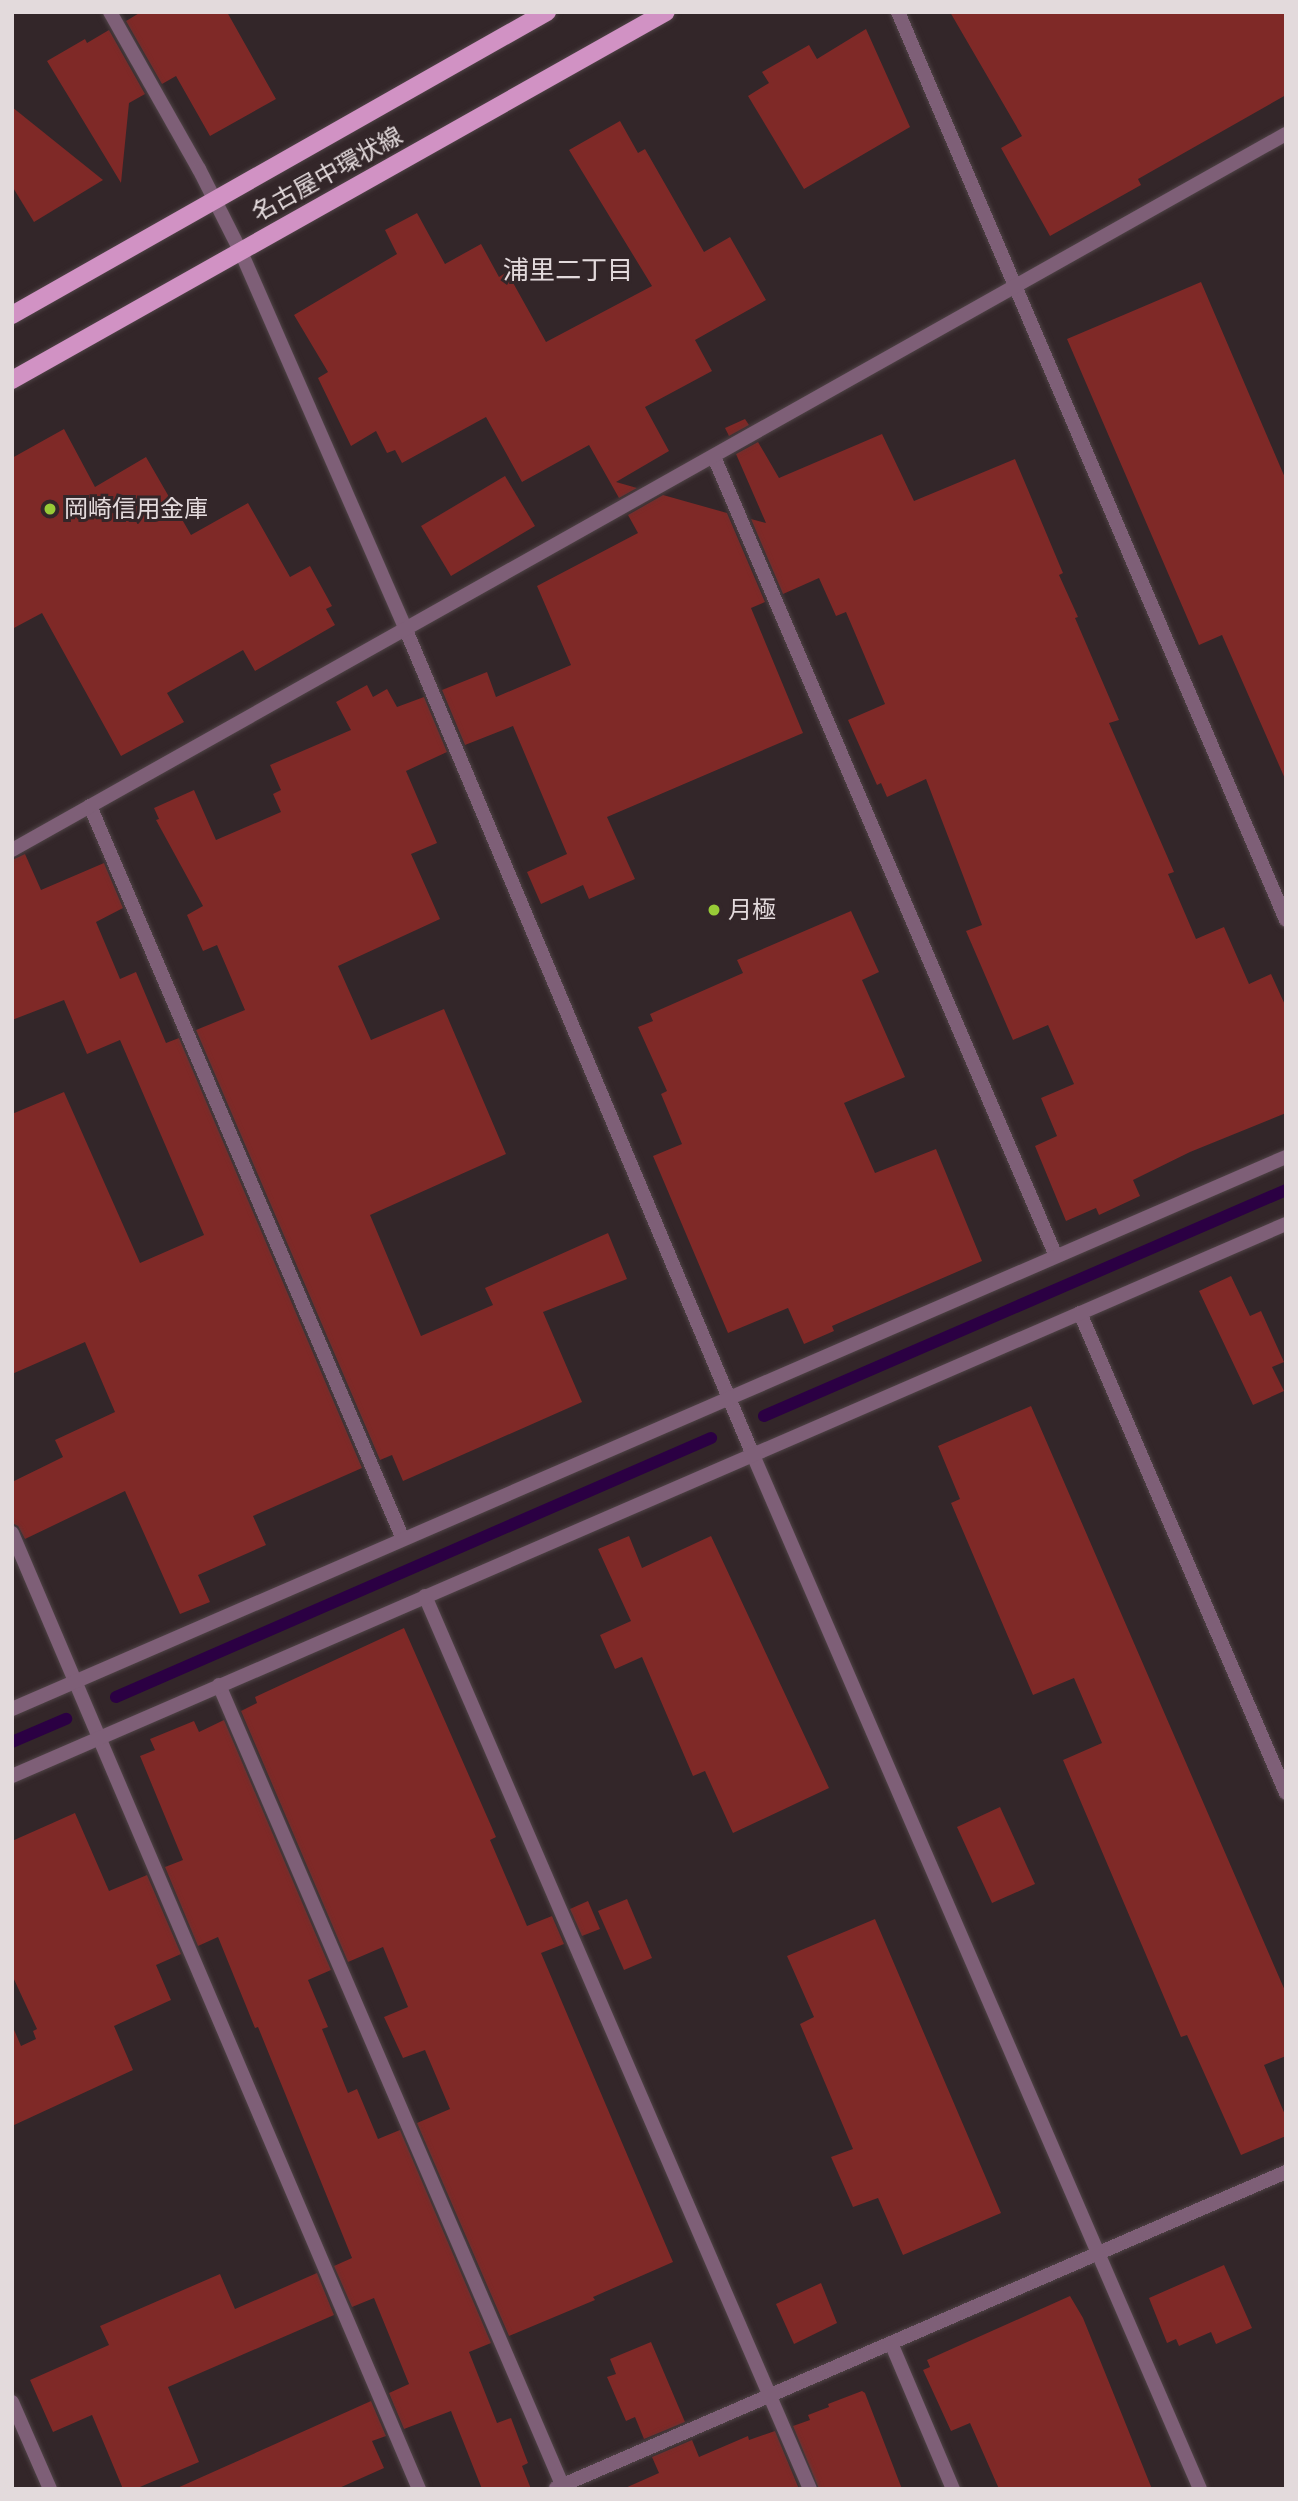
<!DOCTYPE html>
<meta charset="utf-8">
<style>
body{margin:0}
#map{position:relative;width:1298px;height:2501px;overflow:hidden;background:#332629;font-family:Raleway,"Noto Sans JP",sans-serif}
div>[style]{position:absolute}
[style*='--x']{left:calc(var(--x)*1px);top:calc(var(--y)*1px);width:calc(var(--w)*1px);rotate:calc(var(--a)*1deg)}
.stream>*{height:12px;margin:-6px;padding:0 6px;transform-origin:6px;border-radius:6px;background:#2b0043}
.building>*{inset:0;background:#7f2927}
.roads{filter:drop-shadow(0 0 2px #4f4346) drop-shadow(0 0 2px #4f4346)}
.minor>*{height:14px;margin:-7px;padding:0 7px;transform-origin:7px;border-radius:7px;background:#7e5f77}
.primary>*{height:18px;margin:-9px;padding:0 9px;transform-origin:9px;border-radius:9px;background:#d192c4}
.dots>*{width:19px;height:19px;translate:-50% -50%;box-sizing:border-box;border:4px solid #332629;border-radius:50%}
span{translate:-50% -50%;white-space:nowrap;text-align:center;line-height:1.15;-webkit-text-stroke:6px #332629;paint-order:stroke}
.street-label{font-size:24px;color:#e3dadc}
.poi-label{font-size:24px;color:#e3dadc}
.left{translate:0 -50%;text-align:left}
.neighbourhood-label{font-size:26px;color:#e3dadc}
.frame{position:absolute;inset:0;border:14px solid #e3dadc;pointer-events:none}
</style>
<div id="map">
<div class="stream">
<i style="--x:764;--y:1416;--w:569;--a:-23.41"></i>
<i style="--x:116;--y:1697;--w:649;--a:-23.52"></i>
<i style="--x:12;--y:1742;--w:59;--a:-23.1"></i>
</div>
<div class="building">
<i style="clip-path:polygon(141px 12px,227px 12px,276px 99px,210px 136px,176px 76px,162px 84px,126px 21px)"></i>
<i style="clip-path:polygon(950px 12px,1286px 12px,1286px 95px,1138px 179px,1141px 185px,1050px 236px,1001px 148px,1022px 136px)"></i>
<i style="clip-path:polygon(866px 29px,910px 127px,804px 189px,748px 96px,769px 83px,762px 72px,809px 45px,817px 59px)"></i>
<i style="clip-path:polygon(109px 30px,145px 94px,129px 103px,121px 183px,47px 61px,85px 39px,87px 43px)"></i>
<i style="clip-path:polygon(12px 107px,103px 180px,34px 222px,12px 186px)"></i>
<i style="clip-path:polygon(620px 121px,638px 153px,645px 149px,704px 252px,730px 237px,766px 300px,695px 340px,712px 371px,645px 407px,669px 451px,616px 482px,637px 488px,619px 498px,589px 445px,522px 482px,486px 417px,402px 463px,395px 450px,387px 453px,376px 431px,351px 446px,318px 378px,328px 372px,294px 315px,397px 254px,385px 230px,417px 213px,445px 264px,481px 244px,499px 277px,507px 272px,546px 342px,652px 286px,569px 150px)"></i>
<i style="clip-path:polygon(1201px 282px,1286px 480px,1286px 781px,1222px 635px,1199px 645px,1067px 339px)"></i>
<i style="clip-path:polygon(745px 419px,749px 425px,729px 436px,725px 428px)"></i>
<i style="clip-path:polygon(64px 429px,95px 487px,146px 457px,191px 535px,248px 503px,290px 577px,310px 566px,332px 606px,326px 609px,335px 625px,255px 671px,243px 650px,167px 693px,184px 722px,121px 756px,42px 613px,12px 629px,12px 458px)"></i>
<i style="clip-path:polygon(882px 434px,914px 501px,1015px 459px,1063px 573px,1059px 575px,1078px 617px,1075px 618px,1119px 720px,1109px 723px,1174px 872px,1168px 874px,1196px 939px,1224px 927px,1249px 984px,1271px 974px,1286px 1007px,1286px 1113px,1190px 1152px,1133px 1180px,1140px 1196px,1099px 1215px,1096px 1208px,1066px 1221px,1035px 1146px,1057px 1136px,1041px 1098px,1074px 1084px,1048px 1025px,1013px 1040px,966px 931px,982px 925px,926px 779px,887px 797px,881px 783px,877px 785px,848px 720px,885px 704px,846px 612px,836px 616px,819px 578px,783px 594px,751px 519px,766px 523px,736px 454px,758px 442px,779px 478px)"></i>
<i style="clip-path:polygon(505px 476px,535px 526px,451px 576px,421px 526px)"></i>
<i style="clip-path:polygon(663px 495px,727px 513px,765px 602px,751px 608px,803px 733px,607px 817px,635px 879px,589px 899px,583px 885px,541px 904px,527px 872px,567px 854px,513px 726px,465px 745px,442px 690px,487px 672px,496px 697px,571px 665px,537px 586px,638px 533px,628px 515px)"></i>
<i style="clip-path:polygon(367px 685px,373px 697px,387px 689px,397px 707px,424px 697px,447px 752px,406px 771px,437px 843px,411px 854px,440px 919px,338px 966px,371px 1040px,444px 1009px,506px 1154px,370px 1215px,421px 1336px,493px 1305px,485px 1288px,608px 1233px,627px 1279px,543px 1312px,582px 1402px,403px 1481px,392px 1455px,380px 1460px,196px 1030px,245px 1010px,217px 945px,203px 951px,187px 915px,203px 906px,156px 820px,159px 819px,154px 808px,194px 790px,216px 840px,281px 812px,273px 794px,281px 790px,270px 765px,351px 730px,336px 702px)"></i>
<i style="clip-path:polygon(25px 854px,41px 890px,104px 863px,123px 908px,96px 922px,120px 979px,136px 972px,166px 1043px,179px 1038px,362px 1468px,253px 1516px,266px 1545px,198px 1575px,210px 1602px,180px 1614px,125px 1491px,25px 1539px,18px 1526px,12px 1523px,12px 1482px,63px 1457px,55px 1440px,115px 1412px,85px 1342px,12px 1374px,12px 1114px,64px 1092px,140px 1263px,204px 1235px,120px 1040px,87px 1054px,64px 1000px,12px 1020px,12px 860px)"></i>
<i style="clip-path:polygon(851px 911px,879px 972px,862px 980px,905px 1077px,844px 1103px,875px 1173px,936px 1149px,982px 1261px,832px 1326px,834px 1331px,804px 1344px,788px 1308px,728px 1333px,653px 1156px,682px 1144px,661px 1094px,667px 1091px,638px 1027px,653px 1021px,650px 1014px,743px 973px,737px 960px)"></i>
<i style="clip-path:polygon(1231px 1276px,1250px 1316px,1261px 1311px,1284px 1362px,1272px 1367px,1284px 1391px,1253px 1405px,1199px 1291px)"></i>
<i style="clip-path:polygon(1031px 1406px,1286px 1993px,1286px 2056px,1264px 2065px,1286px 2117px,1286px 2136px,1241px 2155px,1187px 2035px,1181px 2037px,1063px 1760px,1102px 1743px,1074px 1678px,1033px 1695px,951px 1503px,960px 1499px,938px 1446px)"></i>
<i style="clip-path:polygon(629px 1536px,642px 1568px,711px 1536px,829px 1788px,733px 1833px,705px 1771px,693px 1776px,642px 1657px,615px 1669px,600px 1635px,631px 1621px,598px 1549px)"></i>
<i style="clip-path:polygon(404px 1628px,496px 1837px,490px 1840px,527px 1926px,552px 1916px,564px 1944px,541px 1953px,673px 2262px,593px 2297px,595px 2300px,509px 2336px,417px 2123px,450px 2109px,425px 2050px,403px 2058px,384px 2017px,408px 2007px,383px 1947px,348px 1962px,241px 1711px,257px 1703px,255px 1697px)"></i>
<i style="clip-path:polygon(224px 1720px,331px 1970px,308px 1980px,328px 2027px,322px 2029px,348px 2093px,357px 2089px,378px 2139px,400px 2130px,491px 2343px,469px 2352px,497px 2423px,511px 2418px,528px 2463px,522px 2466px,531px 2489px,482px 2489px,451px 2411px,404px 2429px,389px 2393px,409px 2384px,374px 2298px,352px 2307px,334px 2266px,352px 2258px,258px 2027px,255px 2028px,218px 1937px,198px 1946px,165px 1867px,183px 1860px,140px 1756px,155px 1750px,150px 1739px,194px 1721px,199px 1732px)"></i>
<i style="clip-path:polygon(1000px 1807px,1035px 1884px,992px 1903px,957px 1827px)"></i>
<i style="clip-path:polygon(75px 1813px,109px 1891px,147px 1875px,181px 1954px,156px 1965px,171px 2000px,114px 2026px,133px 2070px,12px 2126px,12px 2025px,21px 2046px,36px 2039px,33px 2031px,37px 2029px,12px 1975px,12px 1841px)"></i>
<i style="clip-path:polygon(627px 1899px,652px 1958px,624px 1970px,598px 1911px)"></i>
<i style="clip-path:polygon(588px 1901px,600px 1929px,582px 1936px,570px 1909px)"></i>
<i style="clip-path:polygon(875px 1919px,1001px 2213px,903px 2255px,878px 2198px,853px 2207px,831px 2157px,853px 2149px,800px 2024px,814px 2017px,787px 1956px)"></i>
<i style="clip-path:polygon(1224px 2265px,1252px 2328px,1216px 2344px,1211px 2332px,1179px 2346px,1176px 2339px,1167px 2343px,1149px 2298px)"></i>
<i style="clip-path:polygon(317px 2273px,334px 2315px,168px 2387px,199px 2462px,135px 2489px,123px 2489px,92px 2415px,53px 2432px,30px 2380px,109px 2345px,100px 2326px,220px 2274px,235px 2309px)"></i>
<i style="clip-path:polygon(821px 2283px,837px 2323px,794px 2344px,776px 2304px)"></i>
<i style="clip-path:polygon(1070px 2296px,1083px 2318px,1152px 2489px,999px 2489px,970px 2423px,951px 2431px,923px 2370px,930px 2367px,927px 2360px)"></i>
<i style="clip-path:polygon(651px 2342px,685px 2422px,644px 2439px,635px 2417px,626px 2421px,607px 2377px,616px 2374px,610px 2359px)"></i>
<i style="clip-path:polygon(862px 2391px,865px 2393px,902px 2489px,819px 2489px,793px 2426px,810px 2420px,808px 2415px,829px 2407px,828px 2404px)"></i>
<i style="clip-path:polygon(371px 2401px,386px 2436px,372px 2441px,384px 2468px,337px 2489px,175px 2489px)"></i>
<i style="clip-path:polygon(775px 2431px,799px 2489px,623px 2489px,659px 2473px,652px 2457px,692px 2440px,699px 2457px,748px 2436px,749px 2440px)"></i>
</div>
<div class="roads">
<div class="minor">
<i style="--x:110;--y:12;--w:180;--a:60.5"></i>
<i style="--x:199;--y:169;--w:93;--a:63.2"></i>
<i style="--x:241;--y:252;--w:412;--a:66.4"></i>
<i style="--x:406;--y:630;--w:895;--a:67.19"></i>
<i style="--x:753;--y:1455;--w:1126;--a:66.62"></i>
<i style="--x:898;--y:12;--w:987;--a:66.86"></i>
<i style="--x:714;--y:457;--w:869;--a:66.83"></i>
<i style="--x:90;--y:806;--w:797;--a:66.88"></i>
<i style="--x:12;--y:850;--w:1461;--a:-29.34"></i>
<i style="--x:1080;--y:1313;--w:522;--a:66.77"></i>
<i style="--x:12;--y:1533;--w:1039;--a:66.94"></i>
<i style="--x:425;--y:1596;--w:972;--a:66.68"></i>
<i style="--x:219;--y:1685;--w:875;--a:66.78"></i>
<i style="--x:12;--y:1709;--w:1388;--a:-23.43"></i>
<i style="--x:12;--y:1776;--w:1388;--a:-23.43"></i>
<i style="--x:891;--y:2343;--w:159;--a:67"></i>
<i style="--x:12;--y:2402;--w:95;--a:66.4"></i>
<i style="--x:556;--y:2488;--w:795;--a:-23.41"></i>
</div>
<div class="primary">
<i style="--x:12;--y:315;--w:615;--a:-29.53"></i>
<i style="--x:12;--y:380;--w:750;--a:-29.37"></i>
</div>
</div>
<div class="dots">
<i style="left:50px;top:509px;background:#98cb37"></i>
<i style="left:714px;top:910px;background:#98cb37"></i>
</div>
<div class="street-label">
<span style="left:327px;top:174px;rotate:-29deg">名古屋中環状線</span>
</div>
<div class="poi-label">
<span class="left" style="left:64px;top:509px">岡崎信用金庫</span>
<span class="left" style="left:728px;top:910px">月極</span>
</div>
<div class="neighbourhood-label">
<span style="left:568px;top:271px">浦里二丁目</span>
</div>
<div class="frame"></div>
</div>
